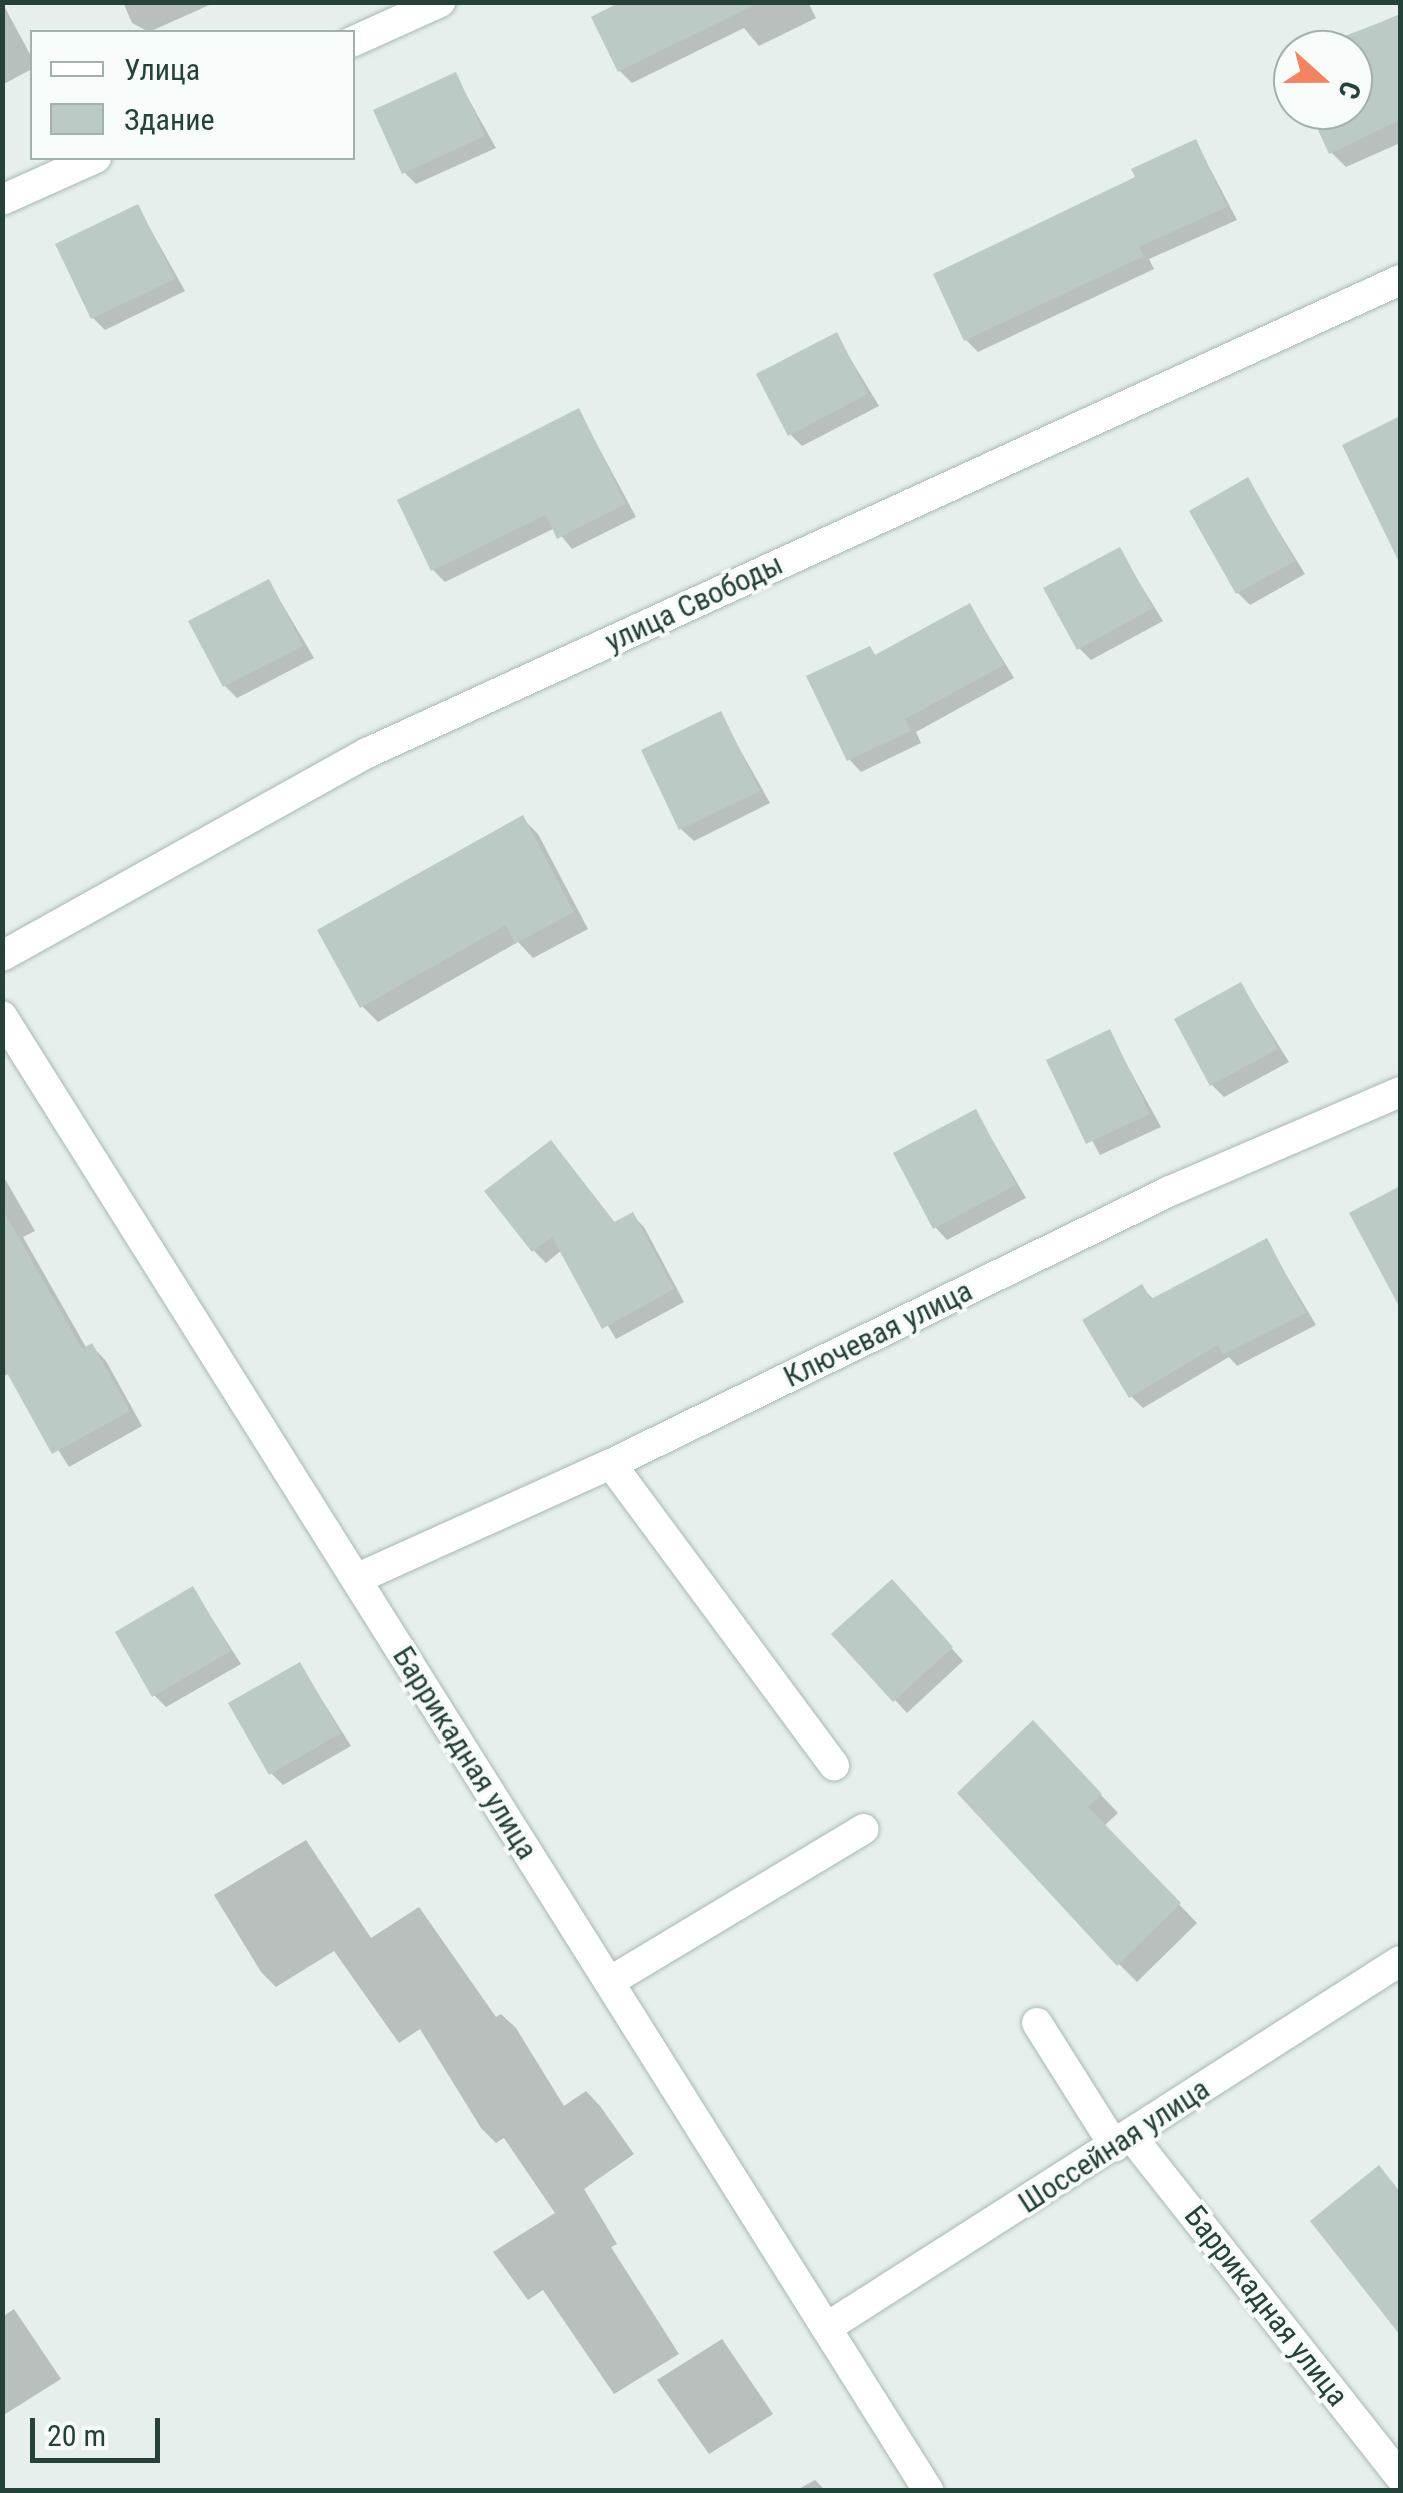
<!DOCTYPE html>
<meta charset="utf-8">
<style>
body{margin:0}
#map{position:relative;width:1403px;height:2493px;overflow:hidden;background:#e6efeb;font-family:"Roboto Condensed",sans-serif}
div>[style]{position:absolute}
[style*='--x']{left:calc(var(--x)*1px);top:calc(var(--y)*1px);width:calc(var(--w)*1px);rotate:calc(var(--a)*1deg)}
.shadow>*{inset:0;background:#0003}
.building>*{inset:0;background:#bbcac4}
.roads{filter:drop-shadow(0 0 2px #a8b8b2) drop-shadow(0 0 2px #a8b8b2)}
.minor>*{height:30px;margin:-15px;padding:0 15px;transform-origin:15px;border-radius:15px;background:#fff}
span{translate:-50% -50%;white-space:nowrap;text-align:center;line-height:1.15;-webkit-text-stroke:8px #f7fbf9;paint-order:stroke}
.street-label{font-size:30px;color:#24423a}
.frame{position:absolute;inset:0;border:5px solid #24423a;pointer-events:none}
.legend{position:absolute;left:30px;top:30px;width:325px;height:130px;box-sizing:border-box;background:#f7fbf9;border:2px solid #a3b1ad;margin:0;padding:12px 18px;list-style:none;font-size:30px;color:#24423a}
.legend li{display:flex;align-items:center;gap:20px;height:50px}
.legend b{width:50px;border:2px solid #a3b1ad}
.north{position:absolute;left:1273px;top:30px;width:100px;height:100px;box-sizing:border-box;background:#f7fbf9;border:2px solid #a3b1ad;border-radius:50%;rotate:111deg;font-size:28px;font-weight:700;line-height:40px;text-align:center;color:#24423a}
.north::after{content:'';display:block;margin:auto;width:35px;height:45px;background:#f4845f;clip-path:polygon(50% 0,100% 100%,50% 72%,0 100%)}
.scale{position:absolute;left:30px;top:2418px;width:130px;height:45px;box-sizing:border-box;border:5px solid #24423a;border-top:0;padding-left:12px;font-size:30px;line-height:35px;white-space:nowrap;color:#24423a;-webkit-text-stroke:8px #f7fbf9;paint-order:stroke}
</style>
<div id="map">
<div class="shadow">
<i style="clip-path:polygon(2px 2px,32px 58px,32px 69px,2px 85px)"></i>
<i style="clip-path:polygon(123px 2px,216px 2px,149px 32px,132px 23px)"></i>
<i style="clip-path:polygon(625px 2px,808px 2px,816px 18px,759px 46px,744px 28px,632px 83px,620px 71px)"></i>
<i style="clip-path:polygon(1400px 14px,1400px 143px,1346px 167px,1331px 152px,1311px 110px,1353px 110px,1353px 50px,1317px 50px)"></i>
<i style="clip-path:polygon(455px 75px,496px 148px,416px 184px,404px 172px)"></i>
<i style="clip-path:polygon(1196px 142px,1237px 220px,1149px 259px,1154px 269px,978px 352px,966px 340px,1138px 178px)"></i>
<i style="clip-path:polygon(138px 207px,185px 291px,105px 330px,93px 318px)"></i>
<i style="clip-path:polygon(836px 335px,879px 406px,802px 446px,790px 434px)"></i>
<i style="clip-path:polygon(579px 411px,636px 517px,572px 549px,555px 528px,445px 582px,433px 570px)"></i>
<i style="clip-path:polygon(1400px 418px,1400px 536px,1396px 538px,1345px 447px)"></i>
<i style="clip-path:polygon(1247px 480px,1305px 574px,1250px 605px,1238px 593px)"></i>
<i style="clip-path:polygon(1119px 550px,1163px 621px,1091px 660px,1079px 648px)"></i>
<i style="clip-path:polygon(269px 582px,314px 658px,237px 698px,225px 686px)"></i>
<i style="clip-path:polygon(970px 606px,1014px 678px,916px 732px,921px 743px,861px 772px,849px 759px,870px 649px,877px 657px)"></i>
<i style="clip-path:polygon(720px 714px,770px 803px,694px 841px,681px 829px)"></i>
<i style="clip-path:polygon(522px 818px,538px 834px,588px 929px,533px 958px,518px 942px,378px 1022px,362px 1006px)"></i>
<i style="clip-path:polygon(1241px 985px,1289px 1062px,1224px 1097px,1212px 1085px)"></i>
<i style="clip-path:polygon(1109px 1032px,1161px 1127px,1100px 1155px,1049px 1061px)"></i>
<i style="clip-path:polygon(976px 1112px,1026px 1198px,947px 1240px,935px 1227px)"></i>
<i style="clip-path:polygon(562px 1155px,616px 1224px,632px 1215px,644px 1227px,684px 1302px,616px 1339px,562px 1250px,546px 1263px,534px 1251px)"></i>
<i style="clip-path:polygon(2px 1174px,35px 1231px,23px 1237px,87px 1349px,92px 1346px,106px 1361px,142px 1426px,69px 1467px,10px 1373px,2px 1377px)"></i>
<i style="clip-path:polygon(1400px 1189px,1400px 1297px,1353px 1214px)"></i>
<i style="clip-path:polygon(1266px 1241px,1316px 1325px,1237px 1366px,1229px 1357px,1143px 1408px,1131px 1396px,1142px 1287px,1154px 1300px)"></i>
<i style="clip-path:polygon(193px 1589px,241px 1664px,166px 1707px,154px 1695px)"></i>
<i style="clip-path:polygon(904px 1595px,963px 1661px,907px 1713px,835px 1634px)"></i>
<i style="clip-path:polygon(300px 1665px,351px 1746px,283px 1785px,271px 1773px)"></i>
<i style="clip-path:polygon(1051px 1742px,1118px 1813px,1104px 1826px,1197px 1923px,1137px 1982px,1119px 1964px)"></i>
<i style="clip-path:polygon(306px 1840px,371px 1938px,419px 1907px,496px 2017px,501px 2014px,516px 2028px,564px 2106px,586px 2091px,600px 2106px,634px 2154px,584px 2189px,617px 2244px,611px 2247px,679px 2354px,614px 2394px,543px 2290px,528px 2300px,493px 2252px,555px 2213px,504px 2138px,496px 2143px,481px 2128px,420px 2029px,399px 2043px,334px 1951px,276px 1987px,261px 1972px,214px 1895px)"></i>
<i style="clip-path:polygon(1391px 2181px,1400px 2193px,1400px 2332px,1313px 2221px)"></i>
<i style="clip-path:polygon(14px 2309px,61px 2379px,2px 2416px,2px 2317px)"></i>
<i style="clip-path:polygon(722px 2339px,773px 2414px,709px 2454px,657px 2380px)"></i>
<i style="clip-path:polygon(815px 2480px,825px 2490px,797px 2490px)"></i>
</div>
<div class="building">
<i style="clip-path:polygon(620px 2px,760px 2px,618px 72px,591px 17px)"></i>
<i style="clip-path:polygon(1400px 15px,1400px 120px,1329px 154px,1309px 110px,1353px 110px,1353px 50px,1308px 50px)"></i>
<i style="clip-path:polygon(456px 72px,485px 136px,402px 174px,373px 110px)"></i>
<i style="clip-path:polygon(1196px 139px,1227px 207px,1139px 247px,1144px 256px,964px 341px,933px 274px,1135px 177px,1131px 169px)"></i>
<i style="clip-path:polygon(138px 204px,175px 279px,91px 319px,55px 244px)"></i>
<i style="clip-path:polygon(837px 332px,868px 394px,788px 436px,756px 374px)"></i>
<i style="clip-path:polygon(579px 408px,626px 504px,557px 539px,546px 515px,431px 571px,397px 500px)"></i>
<i style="clip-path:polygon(1400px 416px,1400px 564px,1342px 445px)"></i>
<i style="clip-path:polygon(1248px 477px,1295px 561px,1236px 594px,1189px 511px)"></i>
<i style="clip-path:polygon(1120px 547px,1153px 608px,1077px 650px,1043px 588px)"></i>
<i style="clip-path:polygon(269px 579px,303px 646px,223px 687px,188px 621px)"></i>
<i style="clip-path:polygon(970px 603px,1004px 665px,905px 719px,911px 731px,847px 761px,806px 676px,870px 646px,875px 655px)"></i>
<i style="clip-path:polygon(721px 711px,760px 791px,679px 830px,641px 750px)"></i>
<i style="clip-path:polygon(523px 815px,574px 912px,515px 944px,506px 925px,360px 1008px,317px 930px)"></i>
<i style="clip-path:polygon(1241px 982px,1278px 1049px,1210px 1086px,1174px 1019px)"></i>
<i style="clip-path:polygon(1110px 1029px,1150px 1114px,1086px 1144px,1046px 1060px)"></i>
<i style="clip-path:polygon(976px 1109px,1016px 1185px,933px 1229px,893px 1153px)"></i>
<i style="clip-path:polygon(551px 1140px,614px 1222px,633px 1212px,674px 1289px,602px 1329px,552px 1237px,532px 1252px,484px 1191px)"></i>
<i style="clip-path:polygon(1400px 1186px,1400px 1308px,1349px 1213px)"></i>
<i style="clip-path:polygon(2px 1208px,82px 1349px,92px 1343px,130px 1411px,52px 1454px,2px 1364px)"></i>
<i style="clip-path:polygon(1267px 1238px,1306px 1313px,1223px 1355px,1218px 1345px,1129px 1398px,1082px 1320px,1142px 1284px,1151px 1299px)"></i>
<i style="clip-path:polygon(892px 1579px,953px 1647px,893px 1702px,831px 1634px)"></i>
<i style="clip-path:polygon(193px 1586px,231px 1651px,152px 1697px,115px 1632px)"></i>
<i style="clip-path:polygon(300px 1662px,341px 1733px,269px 1775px,228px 1703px)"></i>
<i style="clip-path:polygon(1033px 1720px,1102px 1794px,1088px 1807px,1181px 1903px,1117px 1966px,957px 1793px)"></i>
<i style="clip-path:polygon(1379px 2165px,1400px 2192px,1400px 2335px,1310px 2221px)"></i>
</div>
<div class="roads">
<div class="minor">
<i style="--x:352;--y:42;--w:97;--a:-24.4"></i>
<i style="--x:2;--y:200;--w:103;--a:-24.1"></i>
<i style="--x:2;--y:956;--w:418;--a:-29.1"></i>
<i style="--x:367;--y:753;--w:1136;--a:-24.6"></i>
<i style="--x:2;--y:1016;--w:1741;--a:57.86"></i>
<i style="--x:611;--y:1464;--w:375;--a:53.5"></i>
<i style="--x:356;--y:1579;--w:280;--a:-24.3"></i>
<i style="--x:611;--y:1464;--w:622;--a:-26.03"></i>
<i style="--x:1170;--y:1191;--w:250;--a:-23.3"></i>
<i style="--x:609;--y:1982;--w:297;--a:-31"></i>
<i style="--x:1037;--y:2023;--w:146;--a:57.8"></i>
<i style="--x:1131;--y:2136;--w:434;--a:51.7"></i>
<i style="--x:826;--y:2328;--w:681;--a:-32.59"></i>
</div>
</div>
<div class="street-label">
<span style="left:694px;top:603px;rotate:-25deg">улица Свободы</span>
<span style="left:878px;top:1334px;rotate:-26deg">Ключевая улица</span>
<span style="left:465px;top:1753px;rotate:58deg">Баррикадная улица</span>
<span style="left:1114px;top:2146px;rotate:-33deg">Шоссейная улица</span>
<span style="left:1266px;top:2306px;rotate:52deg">Баррикадная улица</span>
</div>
<div class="frame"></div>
<ul class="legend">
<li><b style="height:12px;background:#fff"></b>Улица</li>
<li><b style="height:28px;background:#bbcac4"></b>Здание</li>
</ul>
<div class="north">С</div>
<div class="scale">20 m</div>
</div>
